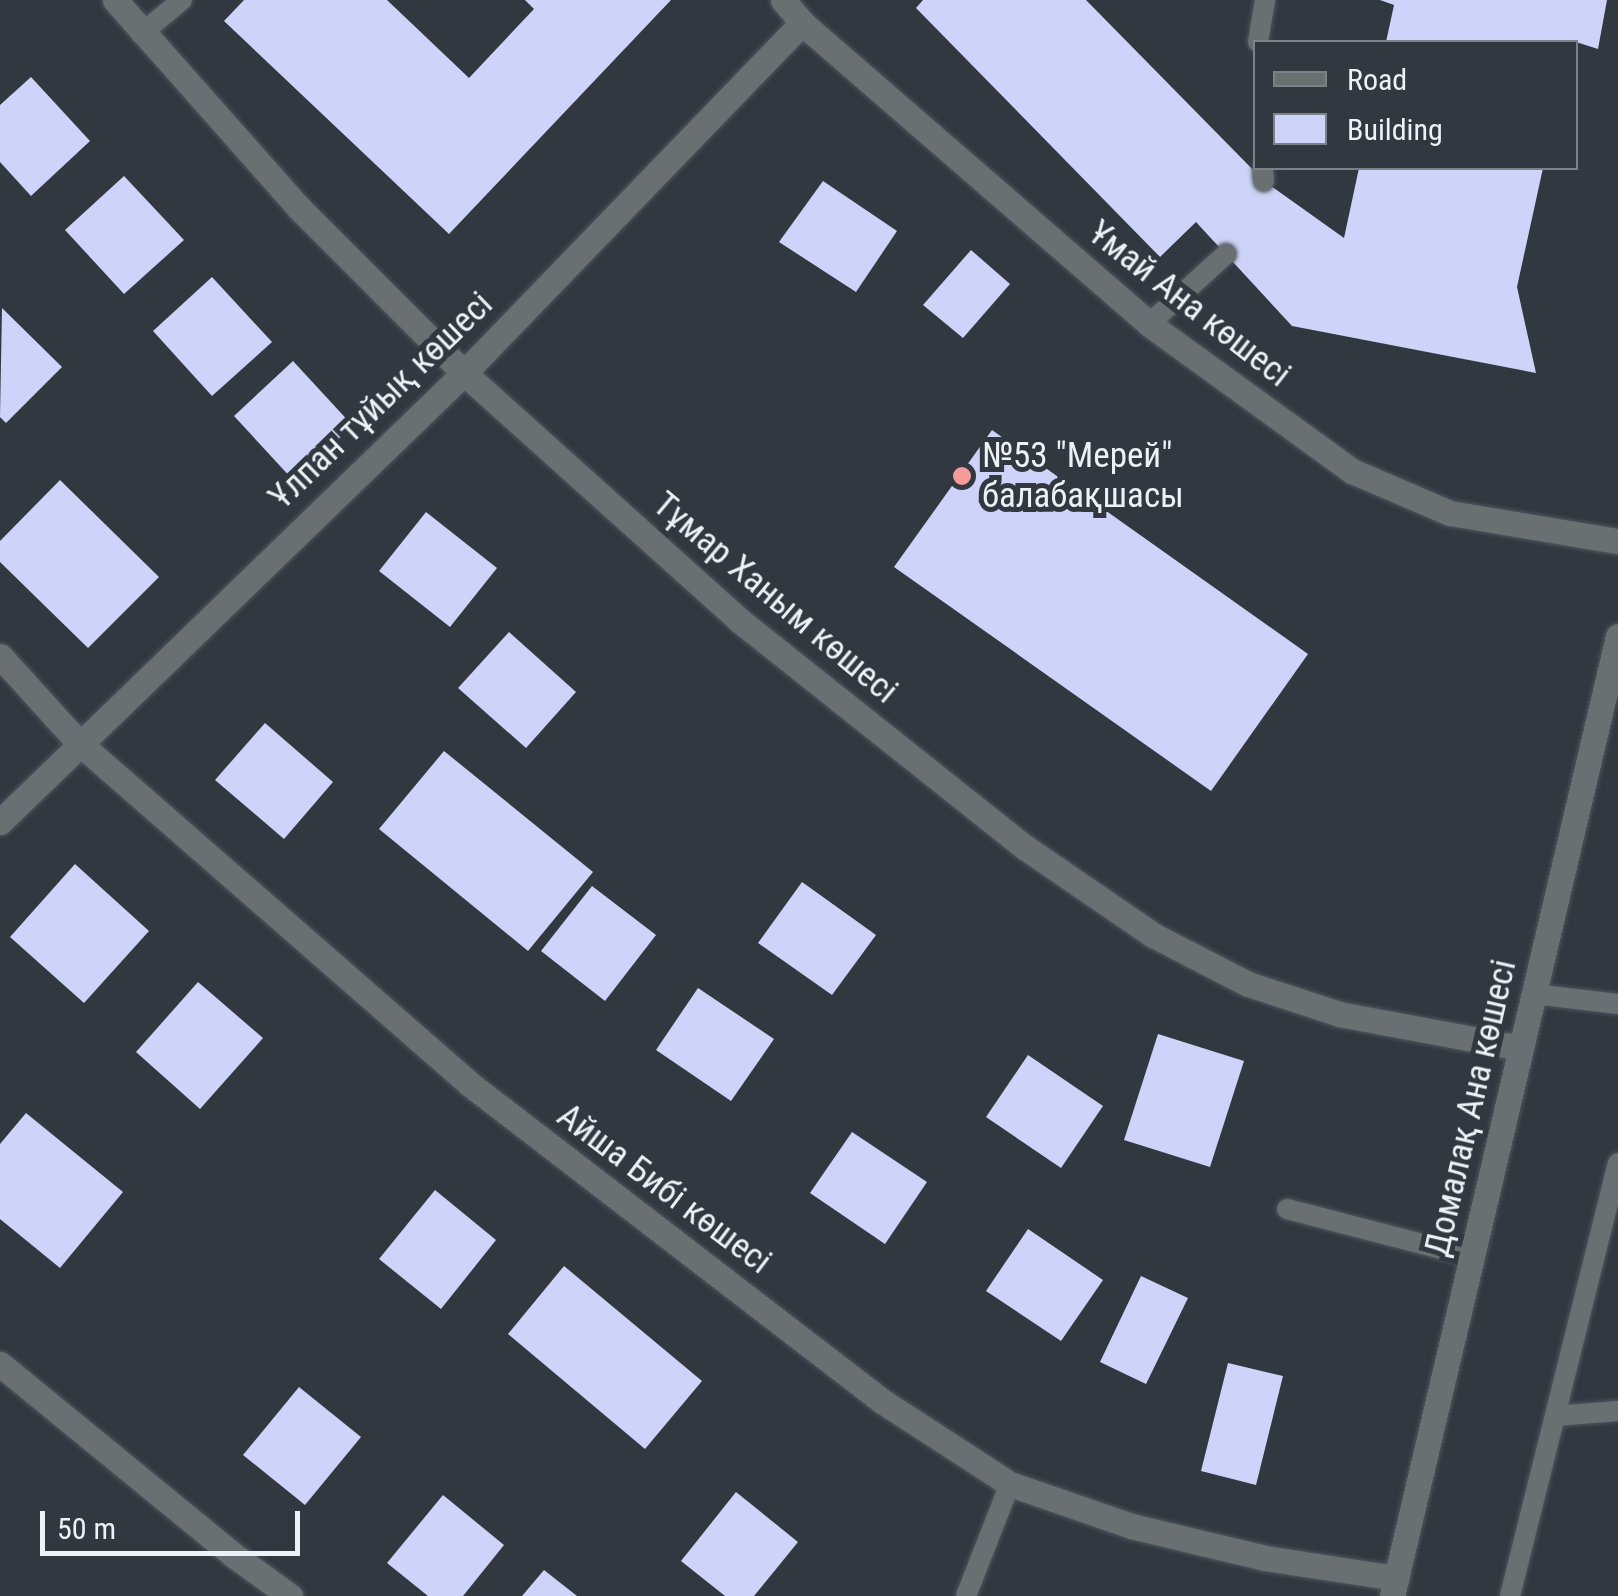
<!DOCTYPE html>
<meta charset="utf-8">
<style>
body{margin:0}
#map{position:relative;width:1618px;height:1596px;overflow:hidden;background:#313840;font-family:"Roboto Condensed",sans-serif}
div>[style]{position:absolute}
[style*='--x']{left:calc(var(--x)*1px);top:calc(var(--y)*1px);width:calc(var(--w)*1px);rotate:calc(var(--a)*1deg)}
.building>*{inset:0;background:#ced4f9}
.roads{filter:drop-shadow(0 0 2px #4f565d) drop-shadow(0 0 2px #4f565d)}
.service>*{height:20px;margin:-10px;padding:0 10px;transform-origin:10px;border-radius:10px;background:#6a7072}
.minor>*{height:25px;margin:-12.5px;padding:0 12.5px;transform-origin:12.5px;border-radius:12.5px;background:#6a7072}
.dots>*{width:28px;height:28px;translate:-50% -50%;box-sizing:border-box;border:5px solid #313840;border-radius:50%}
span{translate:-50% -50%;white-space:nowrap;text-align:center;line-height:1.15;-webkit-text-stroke:10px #313840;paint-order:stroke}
.street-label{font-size:35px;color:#edf2f7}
.poi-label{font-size:35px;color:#edf2f7}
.left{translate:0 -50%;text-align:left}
.legend{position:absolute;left:1253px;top:40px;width:325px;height:130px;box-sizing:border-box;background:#313840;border:2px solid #7c8289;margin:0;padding:12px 18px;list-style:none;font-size:30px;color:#edf2f7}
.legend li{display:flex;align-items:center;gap:20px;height:50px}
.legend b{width:50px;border:2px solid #7c8289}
.scale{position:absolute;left:40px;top:1511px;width:260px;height:45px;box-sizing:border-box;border:5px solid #edf2f7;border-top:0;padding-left:12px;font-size:30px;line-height:35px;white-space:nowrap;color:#edf2f7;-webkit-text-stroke:8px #313840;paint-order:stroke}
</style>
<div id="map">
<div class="building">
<i style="clip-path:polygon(244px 0,387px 0,469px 78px,534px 9px,525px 0,671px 0,449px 234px,224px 21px)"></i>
<i style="clip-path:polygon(923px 0,1086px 0,1264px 181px,1344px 238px,1359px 168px,1543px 168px,1517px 287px,1536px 373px,1292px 326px,1196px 222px,1160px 257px,916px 8px)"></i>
<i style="clip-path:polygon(1380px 0,1607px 0,1598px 49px,1576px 42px,1386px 42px,1394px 5px)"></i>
<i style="clip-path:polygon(31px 77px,90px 141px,31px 196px,0 162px,0 105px)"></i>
<i style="clip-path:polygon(124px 176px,184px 240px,124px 294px,65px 230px)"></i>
<i style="clip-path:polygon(823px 181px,897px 231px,856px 292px,779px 242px)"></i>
<i style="clip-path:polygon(971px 250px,1010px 284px,963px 338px,923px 305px)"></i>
<i style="clip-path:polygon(212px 277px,272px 342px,212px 396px,153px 331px)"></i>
<i style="clip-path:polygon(2px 308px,62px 367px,6px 423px,0 417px)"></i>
<i style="clip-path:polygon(293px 361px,353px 426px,293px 480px,234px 416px)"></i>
<i style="clip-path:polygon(992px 430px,1308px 654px,1211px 791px,894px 567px)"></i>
<i style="clip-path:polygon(60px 480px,159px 577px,88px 648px,0 562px,0 541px)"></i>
<i style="clip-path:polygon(426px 512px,497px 568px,450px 627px,379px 571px)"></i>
<i style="clip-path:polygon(509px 632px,576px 692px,526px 748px,458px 688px)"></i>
<i style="clip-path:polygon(265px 723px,333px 782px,284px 839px,215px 780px)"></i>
<i style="clip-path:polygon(444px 751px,593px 872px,528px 951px,379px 829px)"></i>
<i style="clip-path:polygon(75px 864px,149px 931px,84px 1003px,10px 937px)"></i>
<i style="clip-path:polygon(802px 882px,876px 935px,832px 995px,758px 943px)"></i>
<i style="clip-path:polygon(592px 886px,656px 935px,605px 1001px,541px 951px)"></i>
<i style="clip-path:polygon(198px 982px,263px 1038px,200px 1109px,136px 1052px)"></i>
<i style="clip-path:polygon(698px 988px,774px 1039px,731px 1101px,656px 1050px)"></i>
<i style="clip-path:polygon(1158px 1034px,1244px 1061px,1210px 1167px,1124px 1140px)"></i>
<i style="clip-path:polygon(1028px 1055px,1103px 1106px,1061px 1168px,986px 1117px)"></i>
<i style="clip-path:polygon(26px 1113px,123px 1192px,60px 1268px,0 1219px,0 1144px)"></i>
<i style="clip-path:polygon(852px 1132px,927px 1182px,885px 1244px,810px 1193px)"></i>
<i style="clip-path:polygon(435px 1190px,496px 1240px,441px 1309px,379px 1259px)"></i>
<i style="clip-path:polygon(1028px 1229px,1103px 1280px,1061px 1341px,986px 1291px)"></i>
<i style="clip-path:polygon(564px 1266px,702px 1381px,645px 1449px,508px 1334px)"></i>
<i style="clip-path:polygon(1141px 1276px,1188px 1298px,1146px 1384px,1100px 1362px)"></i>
<i style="clip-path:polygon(1228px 1363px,1283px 1376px,1256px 1485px,1201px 1471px)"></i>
<i style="clip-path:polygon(299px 1387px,361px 1437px,305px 1505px,243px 1455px)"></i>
<i style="clip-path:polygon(736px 1492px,798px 1542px,754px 1596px,725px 1596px,681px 1561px)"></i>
<i style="clip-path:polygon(443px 1495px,504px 1545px,463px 1596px,428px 1596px,387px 1563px)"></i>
<i style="clip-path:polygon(544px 1570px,577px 1596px,522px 1596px)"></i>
</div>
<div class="roads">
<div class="service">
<i style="--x:141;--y:34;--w:53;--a:-39.7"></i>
<i style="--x:1258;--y:42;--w:43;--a:-80.5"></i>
<i style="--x:1263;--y:168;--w:13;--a:86"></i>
<i style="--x:1149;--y:324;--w:104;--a:-42.3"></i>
<i style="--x:1534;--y:994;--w:85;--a:6.8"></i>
<i style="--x:1287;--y:1209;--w:191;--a:14.5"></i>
<i style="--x:1555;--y:1416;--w:63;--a:-4.5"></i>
<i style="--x:966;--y:1596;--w:120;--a:-68.6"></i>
<i style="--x:1510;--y:1596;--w:446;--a:-76"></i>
</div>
<div class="minor">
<i style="--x:115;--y:0;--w:278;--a:48.5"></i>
<i style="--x:299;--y:208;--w:233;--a:45"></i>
<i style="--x:464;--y:373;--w:370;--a:41.9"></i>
<i style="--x:739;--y:620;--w:367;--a:38.5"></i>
<i style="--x:1026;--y:848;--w:154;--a:34.4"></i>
<i style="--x:1153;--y:935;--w:107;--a:27.3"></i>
<i style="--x:1248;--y:984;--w:96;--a:18.2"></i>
<i style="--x:1339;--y:1014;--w:185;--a:10.6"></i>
<i style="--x:783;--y:0;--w:30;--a:50"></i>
<i style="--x:802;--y:23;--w:459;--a:40.9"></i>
<i style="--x:1149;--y:324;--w:251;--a:35.9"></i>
<i style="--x:1352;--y:471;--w:107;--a:23.2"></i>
<i style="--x:1450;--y:513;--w:170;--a:9.5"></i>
<i style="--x:0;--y:656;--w:116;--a:47.8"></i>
<i style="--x:78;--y:742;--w:522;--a:41.11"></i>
<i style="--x:471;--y:1085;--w:518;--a:37.56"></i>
<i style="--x:882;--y:1401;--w:153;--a:33"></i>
<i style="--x:1010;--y:1484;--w:128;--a:19.1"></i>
<i style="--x:1131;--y:1526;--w:138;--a:13.4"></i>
<i style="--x:1265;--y:1558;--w:133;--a:8.7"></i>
<i style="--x:0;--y:822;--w:646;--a:-44.06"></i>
<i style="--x:464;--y:373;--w:487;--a:-46"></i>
<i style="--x:0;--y:1364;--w:300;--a:39.3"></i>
<i style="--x:232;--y:1554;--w:72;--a:35.9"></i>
<i style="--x:1392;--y:1596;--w:986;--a:-76.75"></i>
</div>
</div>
<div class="dots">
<i style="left:962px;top:476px;background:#f59b9c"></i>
</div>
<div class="street-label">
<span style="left:1189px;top:304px;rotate:38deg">Ұмай Ана көшесі</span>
<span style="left:381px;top:401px;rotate:-44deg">Ұлпан тұйық көшесі</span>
<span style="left:775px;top:598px;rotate:40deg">Тұмар Ханым көшесі</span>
<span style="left:1471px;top:1108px;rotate:-77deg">Домалақ Ана көшесі</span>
<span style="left:664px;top:1189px;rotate:37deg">Айша Бибі көшесі</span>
</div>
<div class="poi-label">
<span class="left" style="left:982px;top:476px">№53 "Мерей"<br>балабақшасы</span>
</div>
<ul class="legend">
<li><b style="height:12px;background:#6a7072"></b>Road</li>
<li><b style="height:28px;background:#ced4f9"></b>Building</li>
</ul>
<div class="scale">50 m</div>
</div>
